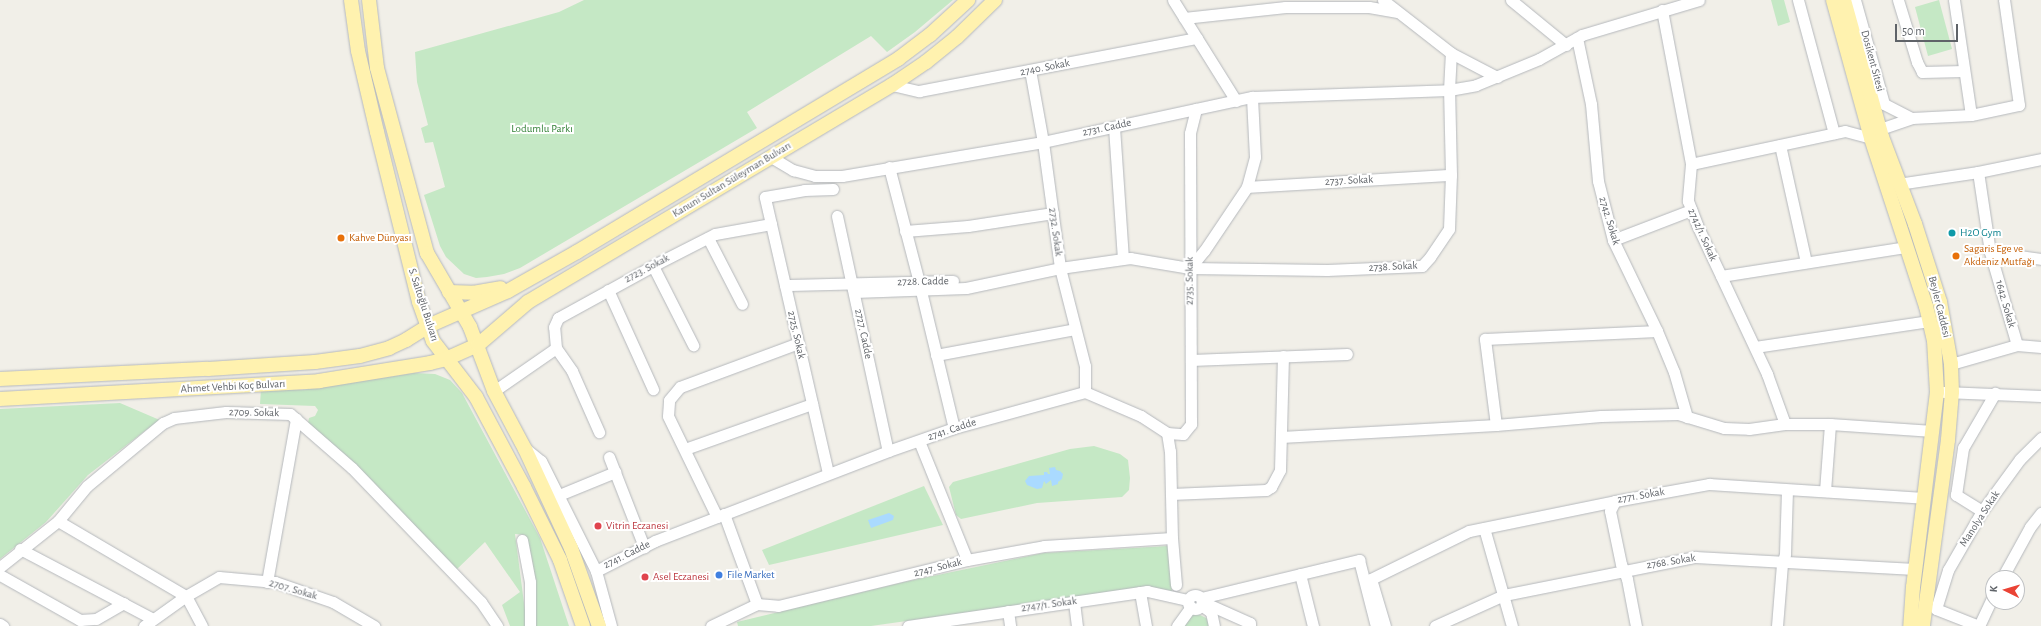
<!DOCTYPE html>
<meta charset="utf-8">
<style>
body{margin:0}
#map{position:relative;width:2041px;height:626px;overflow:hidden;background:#f1efe8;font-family:"Alegreya Sans",sans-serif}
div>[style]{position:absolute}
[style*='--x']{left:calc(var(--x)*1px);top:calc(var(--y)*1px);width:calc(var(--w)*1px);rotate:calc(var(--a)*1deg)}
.green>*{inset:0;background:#c5e8c5}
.water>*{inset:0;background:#aadaff}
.roads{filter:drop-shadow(0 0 1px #b5b8bc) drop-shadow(0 0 1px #b5b8bc)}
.minor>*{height:11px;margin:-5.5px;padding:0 5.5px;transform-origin:5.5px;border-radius:5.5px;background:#fff}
.minor>.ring{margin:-5.5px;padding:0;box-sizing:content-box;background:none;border:11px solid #fff;border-radius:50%}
.major>*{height:14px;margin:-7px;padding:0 7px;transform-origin:7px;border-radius:7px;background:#fff2af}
.dots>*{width:11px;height:11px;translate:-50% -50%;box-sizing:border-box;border:2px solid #fff;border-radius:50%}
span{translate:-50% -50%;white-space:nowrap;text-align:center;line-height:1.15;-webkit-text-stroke:4px #fff;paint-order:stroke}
.street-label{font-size:11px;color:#5f6368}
.park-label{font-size:11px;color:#348238}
.culture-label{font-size:11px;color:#0d838f}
.left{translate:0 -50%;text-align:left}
.food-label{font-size:11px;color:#c56008}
.health-label{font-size:11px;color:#be3a42}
.shop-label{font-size:11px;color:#366cbe}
.north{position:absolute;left:1985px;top:570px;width:40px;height:40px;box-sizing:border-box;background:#fff;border:1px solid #bfc1c3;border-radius:50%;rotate:275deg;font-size:11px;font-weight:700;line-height:16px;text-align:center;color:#5f6368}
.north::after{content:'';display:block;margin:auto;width:14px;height:18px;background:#ea4335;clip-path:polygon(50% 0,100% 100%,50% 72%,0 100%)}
.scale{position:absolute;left:1895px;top:24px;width:63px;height:18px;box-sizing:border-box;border:2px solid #5f6368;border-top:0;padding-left:5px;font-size:12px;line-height:14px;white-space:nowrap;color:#5f6368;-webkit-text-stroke:3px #fff;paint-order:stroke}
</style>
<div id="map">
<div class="green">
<i style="clip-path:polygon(584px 0,953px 0,915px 32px,887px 52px,871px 36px,747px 112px,757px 128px,520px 268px,504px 274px,487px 277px,476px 278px,464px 274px,446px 257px,440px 246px,424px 195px,445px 187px,433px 142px,425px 143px,421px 128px,428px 125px,417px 82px,415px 52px,559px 12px)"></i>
<i style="clip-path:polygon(1771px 0,1784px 0,1790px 22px,1778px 26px)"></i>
<i style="clip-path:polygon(1939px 0,1952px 49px,1928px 56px,1915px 7px)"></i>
<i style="clip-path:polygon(414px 373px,435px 374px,450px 380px,462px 393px,540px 538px,569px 626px,534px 626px,536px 585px,531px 555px,525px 535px,515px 534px,527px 626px,510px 626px,502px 605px,520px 592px,485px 542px,456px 570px,308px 423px,309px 418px,315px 416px,318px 410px,315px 406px,260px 404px,261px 389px,302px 390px)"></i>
<i style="clip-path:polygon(120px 403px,162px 421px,146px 430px,88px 475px,46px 522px,0 559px,0 409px)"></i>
<i style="clip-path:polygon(1094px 446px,1120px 454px,1128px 460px,1130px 478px,1129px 490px,1122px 497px,1037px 503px,961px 519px,956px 515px,949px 487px,953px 482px,1070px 449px)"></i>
<i style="clip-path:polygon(924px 486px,943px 525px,769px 565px,762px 550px)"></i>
<i style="clip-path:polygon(1168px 546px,1172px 591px,1148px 587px,871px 626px,738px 626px,737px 622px,904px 582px,1043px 553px)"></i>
<i style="clip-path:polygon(1194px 612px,1208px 619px,1210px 626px,1181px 626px)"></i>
</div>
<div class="water">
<i style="clip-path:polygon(1055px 467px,1056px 470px,1060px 471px,1063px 474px,1062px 479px,1058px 482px,1058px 484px,1052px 486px,1051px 480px,1046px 484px,1044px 481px,1042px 488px,1037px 489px,1027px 485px,1025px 481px,1029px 476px,1044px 475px,1044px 472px,1047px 472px,1048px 474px,1050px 474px,1049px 468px)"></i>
<i style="clip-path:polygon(889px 513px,894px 516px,893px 520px,871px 528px,868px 520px)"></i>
</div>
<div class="roads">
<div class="minor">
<i style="--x:1173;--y:0;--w:119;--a:58"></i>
<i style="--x:1383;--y:0;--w:86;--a:37.9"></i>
<i style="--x:1451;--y:53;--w:52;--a:27.6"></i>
<i style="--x:1511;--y:0;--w:71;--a:39.3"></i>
<i style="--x:1798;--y:0;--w:138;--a:74.9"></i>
<i style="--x:1855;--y:0;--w:108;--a:74.4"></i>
<i style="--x:1884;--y:104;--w:31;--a:27"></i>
<i style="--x:1898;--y:0;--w:65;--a:73"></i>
<i style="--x:1917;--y:62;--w:11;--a:63"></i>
<i style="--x:1922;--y:72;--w:42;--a:-1.4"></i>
<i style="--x:1954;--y:0;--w:116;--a:81.6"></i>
<i style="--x:1662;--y:10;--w:157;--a:79.3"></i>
<i style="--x:1691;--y:164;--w:37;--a:95"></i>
<i style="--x:1688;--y:201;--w:26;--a:69"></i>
<i style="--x:1697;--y:225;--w:165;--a:64.8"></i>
<i style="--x:1767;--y:374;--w:53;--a:70.2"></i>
<i style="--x:1184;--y:18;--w:102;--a:-6.2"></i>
<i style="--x:1285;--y:7;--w:84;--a:0"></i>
<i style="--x:1369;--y:7;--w:29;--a:10"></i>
<i style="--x:1577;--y:38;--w:67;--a:78"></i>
<i style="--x:1591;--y:104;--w:77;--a:84.8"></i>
<i style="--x:1598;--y:181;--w:61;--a:75.7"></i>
<i style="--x:1613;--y:240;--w:101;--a:64.2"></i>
<i style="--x:1657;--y:331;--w:44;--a:67.5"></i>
<i style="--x:1674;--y:372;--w:47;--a:73.9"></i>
<i style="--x:1030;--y:70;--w:73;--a:79.8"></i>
<i style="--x:1043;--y:142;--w:127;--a:82.3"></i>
<i style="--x:1060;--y:268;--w:101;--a:75.7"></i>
<i style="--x:1085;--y:366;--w:26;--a:90"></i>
<i style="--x:892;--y:85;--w:28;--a:13"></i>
<i style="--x:919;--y:91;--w:283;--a:-10.8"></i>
<i style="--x:1114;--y:127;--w:132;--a:86.1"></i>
<i style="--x:1880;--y:129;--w:34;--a:-19"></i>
<i style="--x:1912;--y:118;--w:59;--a:-2.9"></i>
<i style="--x:1971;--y:115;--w:49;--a:-11.8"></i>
<i style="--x:2019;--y:105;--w:106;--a:-98.1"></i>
<i style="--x:1780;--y:145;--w:120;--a:77.5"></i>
<i style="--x:771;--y:157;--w:26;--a:31"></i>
<i style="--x:793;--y:170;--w:23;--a:15"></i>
<i style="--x:815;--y:176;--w:27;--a:0"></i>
<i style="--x:842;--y:176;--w:204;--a:-9.6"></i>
<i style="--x:1043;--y:142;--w:214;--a:-12.2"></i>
<i style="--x:1252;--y:97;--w:197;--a:-2"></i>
<i style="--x:1449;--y:90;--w:27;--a:-10"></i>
<i style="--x:1476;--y:85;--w:68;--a:-22.4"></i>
<i style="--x:1539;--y:59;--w:49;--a:-29.2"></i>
<i style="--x:1582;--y:35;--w:122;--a:-16.7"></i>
<i style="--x:1691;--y:164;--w:157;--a:-12.1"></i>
<i style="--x:1845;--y:131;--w:27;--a:15"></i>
<i style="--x:889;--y:167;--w:119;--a:75.4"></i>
<i style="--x:1898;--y:184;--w:81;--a:-8.5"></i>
<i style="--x:1978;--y:172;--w:64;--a:-11.7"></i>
<i style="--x:1247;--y:187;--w:204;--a:-3.4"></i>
<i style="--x:837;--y:216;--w:240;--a:77.8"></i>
<i style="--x:905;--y:231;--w:63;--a:-4.5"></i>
<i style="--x:968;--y:226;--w:86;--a:-8.7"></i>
<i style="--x:708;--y:238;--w:74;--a:62.7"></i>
<i style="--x:1613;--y:240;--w:84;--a:-21"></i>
<i style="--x:1990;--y:252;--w:51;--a:7.8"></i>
<i style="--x:653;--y:266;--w:89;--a:63.1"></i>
<i style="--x:1190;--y:268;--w:22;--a:-51"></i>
<i style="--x:1204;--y:251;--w:77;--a:-56.1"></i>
<i style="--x:1247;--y:187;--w:31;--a:-75"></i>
<i style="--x:1255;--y:157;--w:60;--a:-92.9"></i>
<i style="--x:1721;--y:276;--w:188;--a:-8.9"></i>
<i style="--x:785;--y:285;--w:168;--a:-1.4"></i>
<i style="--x:608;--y:290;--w:109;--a:65.6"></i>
<i style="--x:921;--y:291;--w:141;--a:76.5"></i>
<i style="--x:854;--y:292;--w:112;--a:-2"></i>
<i style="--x:966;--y:288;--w:96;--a:-12"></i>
<i style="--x:1060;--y:268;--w:71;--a:-8.1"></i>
<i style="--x:1130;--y:258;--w:61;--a:9.5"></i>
<i style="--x:1190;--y:268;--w:137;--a:0.8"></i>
<i style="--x:1327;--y:270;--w:95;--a:-2.4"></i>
<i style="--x:1422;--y:266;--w:12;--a:-48"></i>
<i style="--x:1430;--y:257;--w:34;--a:-56"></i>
<i style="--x:1449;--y:229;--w:54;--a:-87.9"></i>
<i style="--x:1451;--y:175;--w:85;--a:-91.3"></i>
<i style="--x:1449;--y:90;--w:37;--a:-87"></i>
<i style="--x:2017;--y:345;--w:24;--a:5"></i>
<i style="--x:1755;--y:347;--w:176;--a:-8.5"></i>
<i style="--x:556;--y:348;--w:21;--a:-95"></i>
<i style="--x:554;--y:327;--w:10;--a:-66"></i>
<i style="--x:558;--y:318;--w:114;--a:-28.8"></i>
<i style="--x:658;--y:263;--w:64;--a:-27"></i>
<i style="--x:715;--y:234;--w:57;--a:-10.1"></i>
<i style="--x:556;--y:348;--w:28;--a:55"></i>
<i style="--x:572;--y:371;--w:67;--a:66.1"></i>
<i style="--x:936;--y:355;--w:141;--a:-10.6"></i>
<i style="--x:1191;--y:360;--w:156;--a:-2.2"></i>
<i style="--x:1951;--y:364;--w:69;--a:-16.1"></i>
<i style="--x:2017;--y:345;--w:97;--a:-106.2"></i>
<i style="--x:1990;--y:252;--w:81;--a:-98.5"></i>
<i style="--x:494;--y:391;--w:75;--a:-34.7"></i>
<i style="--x:1944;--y:392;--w:97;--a:2.4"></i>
<i style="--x:1496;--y:425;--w:87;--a:-97.3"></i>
<i style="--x:1485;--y:339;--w:172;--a:-2.7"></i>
<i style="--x:1167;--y:433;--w:16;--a:4"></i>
<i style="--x:1183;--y:434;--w:13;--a:-51"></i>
<i style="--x:1191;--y:424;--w:291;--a:-90.2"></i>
<i style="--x:1190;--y:133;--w:25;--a:-76"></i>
<i style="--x:1281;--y:437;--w:215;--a:-3.2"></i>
<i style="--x:1496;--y:425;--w:105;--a:-4.9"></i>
<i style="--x:1601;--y:416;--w:77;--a:-1.5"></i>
<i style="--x:1678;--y:414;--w:48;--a:16.9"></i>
<i style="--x:1724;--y:428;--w:25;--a:2"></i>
<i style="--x:1749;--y:429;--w:36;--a:-8"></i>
<i style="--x:1785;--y:424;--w:45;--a:0"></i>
<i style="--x:1830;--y:424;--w:103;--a:3.9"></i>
<i style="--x:919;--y:441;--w:128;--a:68"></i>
<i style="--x:526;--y:449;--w:19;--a:39"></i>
<i style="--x:541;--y:461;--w:123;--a:63.4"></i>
<i style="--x:596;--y:571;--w:57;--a:74.7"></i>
<i style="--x:685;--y:449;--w:135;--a:-19.5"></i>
<i style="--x:609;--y:457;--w:97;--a:68.7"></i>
<i style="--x:828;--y:473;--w:283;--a:-102.9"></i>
<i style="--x:765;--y:197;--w:40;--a:-10"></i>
<i style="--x:804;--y:190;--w:29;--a:-2"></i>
<i style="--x:1825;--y:491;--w:67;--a:-85.7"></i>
<i style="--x:1171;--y:494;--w:95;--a:-2.4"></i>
<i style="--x:1266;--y:490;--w:6;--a:-31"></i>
<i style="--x:1271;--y:487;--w:19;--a:-62"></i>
<i style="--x:1280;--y:470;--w:114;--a:-88.5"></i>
<i style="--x:559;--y:495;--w:61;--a:-22.3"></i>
<i style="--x:1615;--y:501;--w:11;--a:117"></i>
<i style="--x:1610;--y:511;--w:54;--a:78.3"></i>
<i style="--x:1621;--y:564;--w:16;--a:68"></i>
<i style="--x:1627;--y:579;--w:48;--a:79.2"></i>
<i style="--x:1982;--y:511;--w:31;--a:-148"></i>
<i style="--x:1956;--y:495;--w:48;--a:-81.5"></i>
<i style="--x:1963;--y:448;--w:64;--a:-59.8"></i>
<i style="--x:724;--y:514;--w:96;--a:69.9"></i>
<i style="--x:717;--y:517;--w:112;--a:-115.9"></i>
<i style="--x:668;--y:416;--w:16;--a:-86"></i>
<i style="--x:669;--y:400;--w:17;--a:-50"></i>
<i style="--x:680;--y:387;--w:126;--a:-20.4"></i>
<i style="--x:58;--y:521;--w:148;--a:30.4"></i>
<i style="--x:186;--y:596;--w:34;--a:62"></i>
<i style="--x:1484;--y:528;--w:102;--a:74.1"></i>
<i style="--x:522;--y:540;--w:43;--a:79.2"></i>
<i style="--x:530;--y:582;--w:44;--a:90"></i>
<i style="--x:20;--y:549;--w:150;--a:27.8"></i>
<i style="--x:0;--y:567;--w:74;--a:-38.4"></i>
<i style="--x:58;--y:521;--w:45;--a:-50.4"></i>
<i style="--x:87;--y:486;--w:99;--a:-39.7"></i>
<i style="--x:163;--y:423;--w:12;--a:-24"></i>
<i style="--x:174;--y:418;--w:52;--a:-6.6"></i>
<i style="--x:226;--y:412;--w:64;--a:1.8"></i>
<i style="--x:290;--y:414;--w:82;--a:41.1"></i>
<i style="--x:352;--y:468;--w:186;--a:46.1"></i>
<i style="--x:481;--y:602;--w:29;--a:56"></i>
<i style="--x:596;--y:571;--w:66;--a:-27"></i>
<i style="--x:655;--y:541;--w:250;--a:-21.1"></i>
<i style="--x:888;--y:451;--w:70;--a:-19.2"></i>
<i style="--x:954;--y:428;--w:136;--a:-15.4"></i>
<i style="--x:1085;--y:392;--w:61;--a:23.2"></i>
<i style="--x:1141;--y:416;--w:31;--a:33"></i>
<i style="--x:1167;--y:433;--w:18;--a:81"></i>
<i style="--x:1170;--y:451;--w:87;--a:88.7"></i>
<i style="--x:1172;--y:538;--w:47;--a:85.1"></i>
<i style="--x:1300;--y:574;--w:54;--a:76"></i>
<i style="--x:0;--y:575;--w:92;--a:29.4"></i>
<i style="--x:80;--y:620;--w:16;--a:-4"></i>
<i style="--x:96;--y:619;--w:32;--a:-30"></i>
<i style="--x:2002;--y:578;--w:58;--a:-61.2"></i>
<i style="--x:2030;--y:527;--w:18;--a:-52"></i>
<i style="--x:267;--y:582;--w:166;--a:-79.9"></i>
<i style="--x:1140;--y:592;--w:35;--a:80"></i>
<i class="ring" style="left:1188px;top:595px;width:3px;height:3px"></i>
<i style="--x:1993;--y:596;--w:33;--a:115"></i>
<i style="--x:1979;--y:626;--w:46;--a:-158.4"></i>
<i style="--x:1936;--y:609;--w:41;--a:-72.9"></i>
<i style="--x:1948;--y:570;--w:68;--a:-60"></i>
<i style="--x:1982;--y:511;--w:64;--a:-53.8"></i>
<i style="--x:2020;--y:459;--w:30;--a:-45"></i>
<i style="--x:1201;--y:598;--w:163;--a:-13.5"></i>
<i style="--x:1359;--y:560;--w:68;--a:75.6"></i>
<i style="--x:1074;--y:602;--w:24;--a:83"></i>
<i style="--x:1203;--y:602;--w:51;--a:24.1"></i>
<i style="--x:1250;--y:623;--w:3;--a:90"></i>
<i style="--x:1201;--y:605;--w:12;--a:35"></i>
<i style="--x:1211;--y:612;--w:14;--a:78"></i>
<i style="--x:1008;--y:611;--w:15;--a:82"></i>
<i style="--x:0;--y:624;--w:4;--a:34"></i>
<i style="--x:144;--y:626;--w:52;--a:-35.5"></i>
<i style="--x:186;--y:596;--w:38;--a:-30"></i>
<i style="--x:219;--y:577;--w:56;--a:5.1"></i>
<i style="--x:275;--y:582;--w:61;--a:19"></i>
<i style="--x:333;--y:602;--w:48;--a:30.3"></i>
<i style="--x:711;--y:626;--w:51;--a:-25.6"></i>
<i style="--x:757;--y:604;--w:21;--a:5"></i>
<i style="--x:778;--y:606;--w:195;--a:-13.7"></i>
<i style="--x:967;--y:560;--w:78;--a:-10.3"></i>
<i style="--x:1044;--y:546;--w:128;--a:-3.6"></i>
<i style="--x:908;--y:626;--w:242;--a:-8.3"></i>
<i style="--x:1147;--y:591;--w:42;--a:12.4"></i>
<i style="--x:1177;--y:626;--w:24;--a:-54"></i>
<i style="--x:1385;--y:626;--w:49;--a:-106.6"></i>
<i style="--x:1371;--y:579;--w:109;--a:-26.1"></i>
<i style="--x:1469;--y:531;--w:149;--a:-11.6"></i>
<i style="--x:1615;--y:501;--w:96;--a:-10.3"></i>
<i style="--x:1709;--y:484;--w:215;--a:3.7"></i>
<i style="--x:1435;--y:626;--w:76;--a:-24.2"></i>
<i style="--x:1504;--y:595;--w:195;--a:-11.3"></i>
<i style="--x:1695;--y:557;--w:220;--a:3.1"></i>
<i style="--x:1777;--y:626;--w:62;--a:-85.4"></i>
<i style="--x:1782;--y:564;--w:10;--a:-73"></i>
<i style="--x:1785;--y:554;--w:64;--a:-88.2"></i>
</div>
<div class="major">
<i style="--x:351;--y:0;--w:51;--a:82.2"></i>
<i style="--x:358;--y:51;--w:83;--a:76.8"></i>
<i style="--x:377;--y:132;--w:175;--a:76.1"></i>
<i style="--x:419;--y:302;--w:41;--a:70.3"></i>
<i style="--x:433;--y:341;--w:71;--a:52.5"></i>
<i style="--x:476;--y:397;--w:102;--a:61.9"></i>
<i style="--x:524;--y:487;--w:81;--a:63.7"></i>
<i style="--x:560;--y:560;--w:70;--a:70.8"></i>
<i style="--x:369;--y:0;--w:68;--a:83.3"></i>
<i style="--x:377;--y:68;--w:192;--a:74.9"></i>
<i style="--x:427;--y:253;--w:86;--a:59.8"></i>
<i style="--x:470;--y:327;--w:68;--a:69.4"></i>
<i style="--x:494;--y:391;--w:66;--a:61.9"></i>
<i style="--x:525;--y:449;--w:109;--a:65.1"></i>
<i style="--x:571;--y:548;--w:83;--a:70.3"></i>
<i style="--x:1833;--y:0;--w:143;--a:74.6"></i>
<i style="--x:1871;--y:138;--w:177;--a:71.9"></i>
<i style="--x:1926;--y:306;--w:35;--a:77"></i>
<i style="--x:1934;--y:340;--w:52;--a:86.7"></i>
<i style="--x:1937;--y:392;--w:196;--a:97"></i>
<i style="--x:1913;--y:587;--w:39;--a:94"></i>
<i style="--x:1844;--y:0;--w:142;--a:74.5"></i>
<i style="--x:1882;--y:137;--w:93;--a:69.2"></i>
<i style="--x:1915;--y:224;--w:82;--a:72.2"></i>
<i style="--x:1940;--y:302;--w:63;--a:79.9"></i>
<i style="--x:1951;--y:364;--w:28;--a:88"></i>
<i style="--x:1952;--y:392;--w:48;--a:94.8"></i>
<i style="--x:1948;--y:440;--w:188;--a:97.7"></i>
<i style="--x:449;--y:292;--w:24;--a:2"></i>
<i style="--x:473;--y:293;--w:28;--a:-10"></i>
<i style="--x:0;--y:379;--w:208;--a:-2.8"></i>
<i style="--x:208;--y:369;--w:107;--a:-3.7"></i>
<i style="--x:315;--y:362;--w:45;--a:-7.6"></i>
<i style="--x:360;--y:356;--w:30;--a:-15"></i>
<i style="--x:389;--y:348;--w:19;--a:-25"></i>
<i style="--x:406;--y:340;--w:26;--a:-32"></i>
<i style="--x:428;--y:326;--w:87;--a:-23.6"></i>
<i style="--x:508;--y:291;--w:79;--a:-29.5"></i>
<i style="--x:577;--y:252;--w:375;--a:-31"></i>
<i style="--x:898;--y:59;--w:40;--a:-37"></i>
<i style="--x:930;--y:35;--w:52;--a:-42.6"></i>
<i style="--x:0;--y:399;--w:320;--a:-3.2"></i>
<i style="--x:319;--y:381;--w:112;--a:-9.2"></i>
<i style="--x:430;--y:363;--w:16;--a:-14"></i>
<i style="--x:446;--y:359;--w:35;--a:-24"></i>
<i style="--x:478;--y:345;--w:66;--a:-40.7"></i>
<i style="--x:528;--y:302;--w:424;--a:-30.8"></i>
<i style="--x:892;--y:85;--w:41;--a:-34.1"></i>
<i style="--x:926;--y:62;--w:40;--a:-39"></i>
<i style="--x:957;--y:37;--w:53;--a:-44.2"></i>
</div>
</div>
<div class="dots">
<i style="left:1952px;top:233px;background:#0f9aa8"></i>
<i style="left:341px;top:238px;background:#e8710a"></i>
<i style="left:1956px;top:256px;background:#e8710a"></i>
<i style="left:598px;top:526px;background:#e0444e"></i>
<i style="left:719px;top:575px;background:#3f7fe0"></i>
<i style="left:645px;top:577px;background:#e0444e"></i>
</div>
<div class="street-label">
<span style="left:1872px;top:61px;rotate:75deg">Dosikent Sitesi</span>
<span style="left:1045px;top:68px;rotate:-11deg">2740. Sokak</span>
<span style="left:1107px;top:128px;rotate:-12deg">2731. Cadde</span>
<span style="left:732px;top:180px;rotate:-31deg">Kanuni Sultan Süleyman Bulvarı</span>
<span style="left:1349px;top:181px;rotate:-3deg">2737. Sokak</span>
<span style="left:1609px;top:221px;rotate:73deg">2742. Sokak</span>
<span style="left:1055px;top:232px;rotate:82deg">2732. Sokak</span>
<span style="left:1702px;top:235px;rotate:66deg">2742/1. Sokak</span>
<span style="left:1393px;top:267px;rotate:-3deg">2738. Sokak</span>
<span style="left:647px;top:269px;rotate:-28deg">2723. Sokak</span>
<span style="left:1190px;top:281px;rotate:-90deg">2735. Sokak</span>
<span style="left:923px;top:282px;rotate:-1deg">2728. Cadde</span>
<span style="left:2005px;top:304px;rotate:74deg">1642. Sokak</span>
<span style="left:423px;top:305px;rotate:72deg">S. Saltoğlu Bulvarı</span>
<span style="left:1939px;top:307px;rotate:76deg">Beyler Caddesi</span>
<span style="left:863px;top:334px;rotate:78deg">2727. Cadde</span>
<span style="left:796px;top:335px;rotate:77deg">2725. Sokak</span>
<span style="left:233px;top:387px;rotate:-3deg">Ahmet Vehbi Koç Bulvarı</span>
<span style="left:254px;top:413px;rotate:1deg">2709. Sokak</span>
<span style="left:952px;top:430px;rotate:-18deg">2741. Cadde</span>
<span style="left:1641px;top:496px;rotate:-10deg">2771. Sokak</span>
<span style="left:1980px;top:519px;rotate:-57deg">Manolya Sokak</span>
<span style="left:627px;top:555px;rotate:-26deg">2741. Cadde</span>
<span style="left:1671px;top:562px;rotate:-9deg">2768. Sokak</span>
<span style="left:938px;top:568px;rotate:-14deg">2747. Sokak</span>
<span style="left:293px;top:590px;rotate:16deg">2707. Sokak</span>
<span style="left:1049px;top:605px;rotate:-8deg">2747/1. Sokak</span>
</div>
<div class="park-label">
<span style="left:542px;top:129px">Lodumlu Parkı</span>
</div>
<div class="culture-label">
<span class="left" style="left:1960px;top:233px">H2O Gym</span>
</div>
<div class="food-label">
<span class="left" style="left:349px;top:238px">Kahve Dünyası</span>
<span class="left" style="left:1964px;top:256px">Sagaris Ege ve<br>Akdeniz Mutfağı</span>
</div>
<div class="health-label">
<span class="left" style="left:606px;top:526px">Vitrin Eczanesi</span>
<span class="left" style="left:653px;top:577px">Asel Eczanesi</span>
</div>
<div class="shop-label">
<span class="left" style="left:727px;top:575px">File Market</span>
</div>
<div class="north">K</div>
<div class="scale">50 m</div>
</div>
